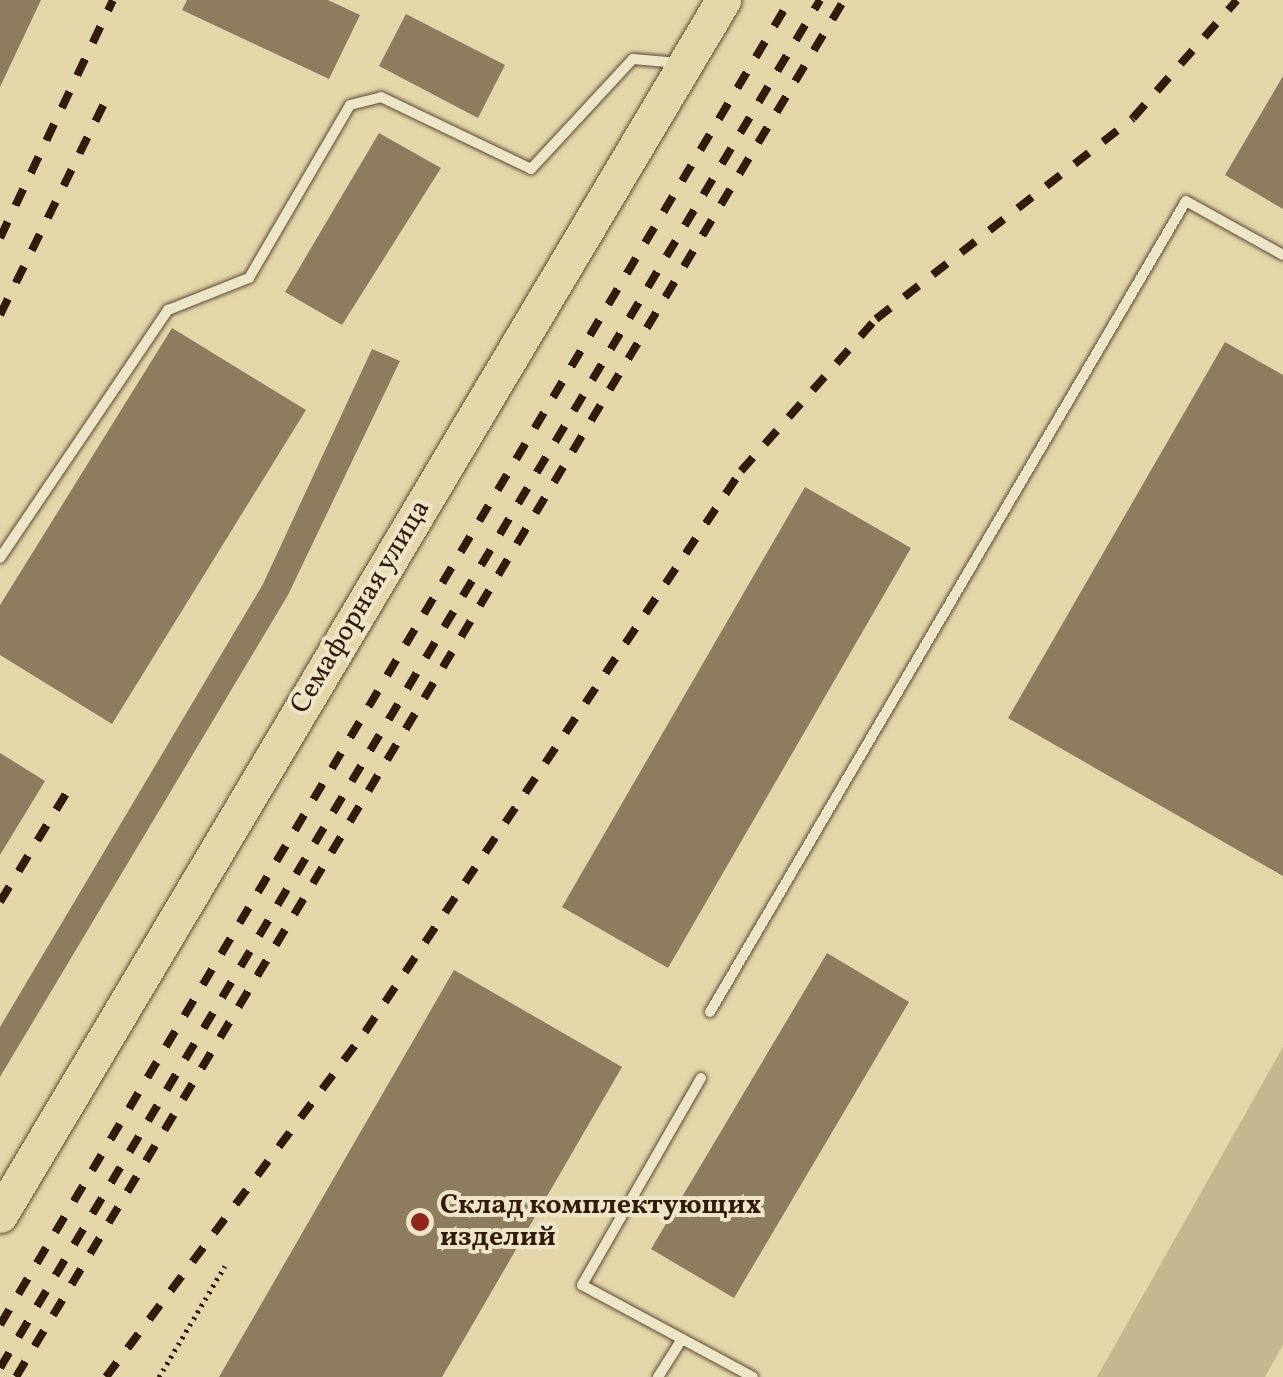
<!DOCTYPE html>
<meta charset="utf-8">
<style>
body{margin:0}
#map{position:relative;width:1283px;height:1377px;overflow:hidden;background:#e3d7a9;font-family:Vollkorn,serif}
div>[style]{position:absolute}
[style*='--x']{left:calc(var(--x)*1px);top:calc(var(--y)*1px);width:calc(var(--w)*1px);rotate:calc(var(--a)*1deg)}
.green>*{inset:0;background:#c5b78e}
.building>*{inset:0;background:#8e7c5e}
.path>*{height:5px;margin-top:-2.5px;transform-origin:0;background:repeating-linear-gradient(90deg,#321a0c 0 2.5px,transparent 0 7.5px)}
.roads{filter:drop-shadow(0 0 2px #5e4933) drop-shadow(0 0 2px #5e4933)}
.service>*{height:10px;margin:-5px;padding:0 5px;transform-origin:5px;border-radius:5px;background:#ede5c7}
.trunk>*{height:35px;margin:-17.5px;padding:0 17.5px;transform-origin:17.5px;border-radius:17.5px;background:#e3d7a9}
.rail>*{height:8px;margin-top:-4px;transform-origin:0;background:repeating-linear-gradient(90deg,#321a0c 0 18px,transparent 0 36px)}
.dots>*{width:28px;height:28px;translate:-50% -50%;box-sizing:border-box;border:5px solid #ede5c7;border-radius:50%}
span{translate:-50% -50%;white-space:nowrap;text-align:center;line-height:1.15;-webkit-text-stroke:8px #ede5c7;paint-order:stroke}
.street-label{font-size:28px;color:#321a0c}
.poi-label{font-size:28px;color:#321a0c;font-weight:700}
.left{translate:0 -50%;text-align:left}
</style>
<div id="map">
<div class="green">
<i style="clip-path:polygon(1283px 1047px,1283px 1345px,1265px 1377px,1097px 1377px)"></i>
</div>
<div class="building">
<i style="clip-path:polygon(0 0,41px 0,0 87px)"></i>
<i style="clip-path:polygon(187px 0,328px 0,360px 15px,329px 79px,182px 10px)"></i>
<i style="clip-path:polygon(406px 14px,505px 65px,478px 118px,379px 66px)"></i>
<i style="clip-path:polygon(1283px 76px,1283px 209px,1225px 175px)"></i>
<i style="clip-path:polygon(379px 133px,441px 168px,342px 325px,285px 292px)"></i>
<i style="clip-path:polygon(172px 328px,306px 410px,112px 724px,0 655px,0 605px)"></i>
<i style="clip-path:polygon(1225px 342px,1283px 375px,1283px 876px,1008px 718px)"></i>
<i style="clip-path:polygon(372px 349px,400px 361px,288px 595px,0 1077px,0 1027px,263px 584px)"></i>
<i style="clip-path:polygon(805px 487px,911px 548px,668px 968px,562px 907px)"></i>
<i style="clip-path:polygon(0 753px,45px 781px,0 855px)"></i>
<i style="clip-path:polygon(827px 953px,909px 1002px,734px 1298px,651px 1249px)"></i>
<i style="clip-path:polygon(454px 970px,622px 1067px,442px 1377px,219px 1377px)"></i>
</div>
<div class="path">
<i style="--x:159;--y:1377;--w:129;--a:-59.3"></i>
</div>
<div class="roads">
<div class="service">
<i style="--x:0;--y:558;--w:300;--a:-55.9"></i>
<i style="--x:168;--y:310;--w:87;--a:-21.6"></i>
<i style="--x:249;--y:278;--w:200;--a:-59.7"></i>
<i style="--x:350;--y:105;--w:32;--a:-14"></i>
<i style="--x:381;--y:97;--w:166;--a:25.6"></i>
<i style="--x:531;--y:169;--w:150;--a:-47.2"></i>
<i style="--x:633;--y:59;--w:46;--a:5"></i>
<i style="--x:710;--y:1012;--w:940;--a:-59.59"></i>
<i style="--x:1186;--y:201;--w:111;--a:29.1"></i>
<i style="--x:701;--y:1078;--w:239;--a:119.9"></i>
<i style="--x:582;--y:1285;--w:194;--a:28.3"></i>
<i style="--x:658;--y:1377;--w:45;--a:-57.7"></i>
</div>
<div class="trunk">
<i style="--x:0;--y:1215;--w:1414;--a:-59.24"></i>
</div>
</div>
<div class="rail">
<i style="--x:0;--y:238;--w:263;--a:-64.6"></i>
<i style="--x:0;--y:315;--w:240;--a:-63.8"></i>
<i style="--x:0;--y:902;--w:131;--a:-58.7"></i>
<i style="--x:0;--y:1325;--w:1543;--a:-59.2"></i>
<i style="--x:0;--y:1368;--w:1595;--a:-59.06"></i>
<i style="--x:16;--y:1377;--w:1607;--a:-58.98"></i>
<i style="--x:106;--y:1377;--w:431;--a:-53.1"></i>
<i style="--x:365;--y:1032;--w:675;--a:-56.17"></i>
<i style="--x:741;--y:471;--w:203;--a:-48.4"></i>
<i style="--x:876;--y:319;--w:326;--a:-38"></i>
<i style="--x:1133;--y:118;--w:157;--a:-48.6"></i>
</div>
<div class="dots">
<i style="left:420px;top:1222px;background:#8f2418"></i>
</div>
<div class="street-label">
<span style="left:361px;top:607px;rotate:-59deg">Семафорная улица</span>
</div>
<div class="poi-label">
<span class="left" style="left:440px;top:1222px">Склад комплектующих<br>изделий</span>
</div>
</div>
